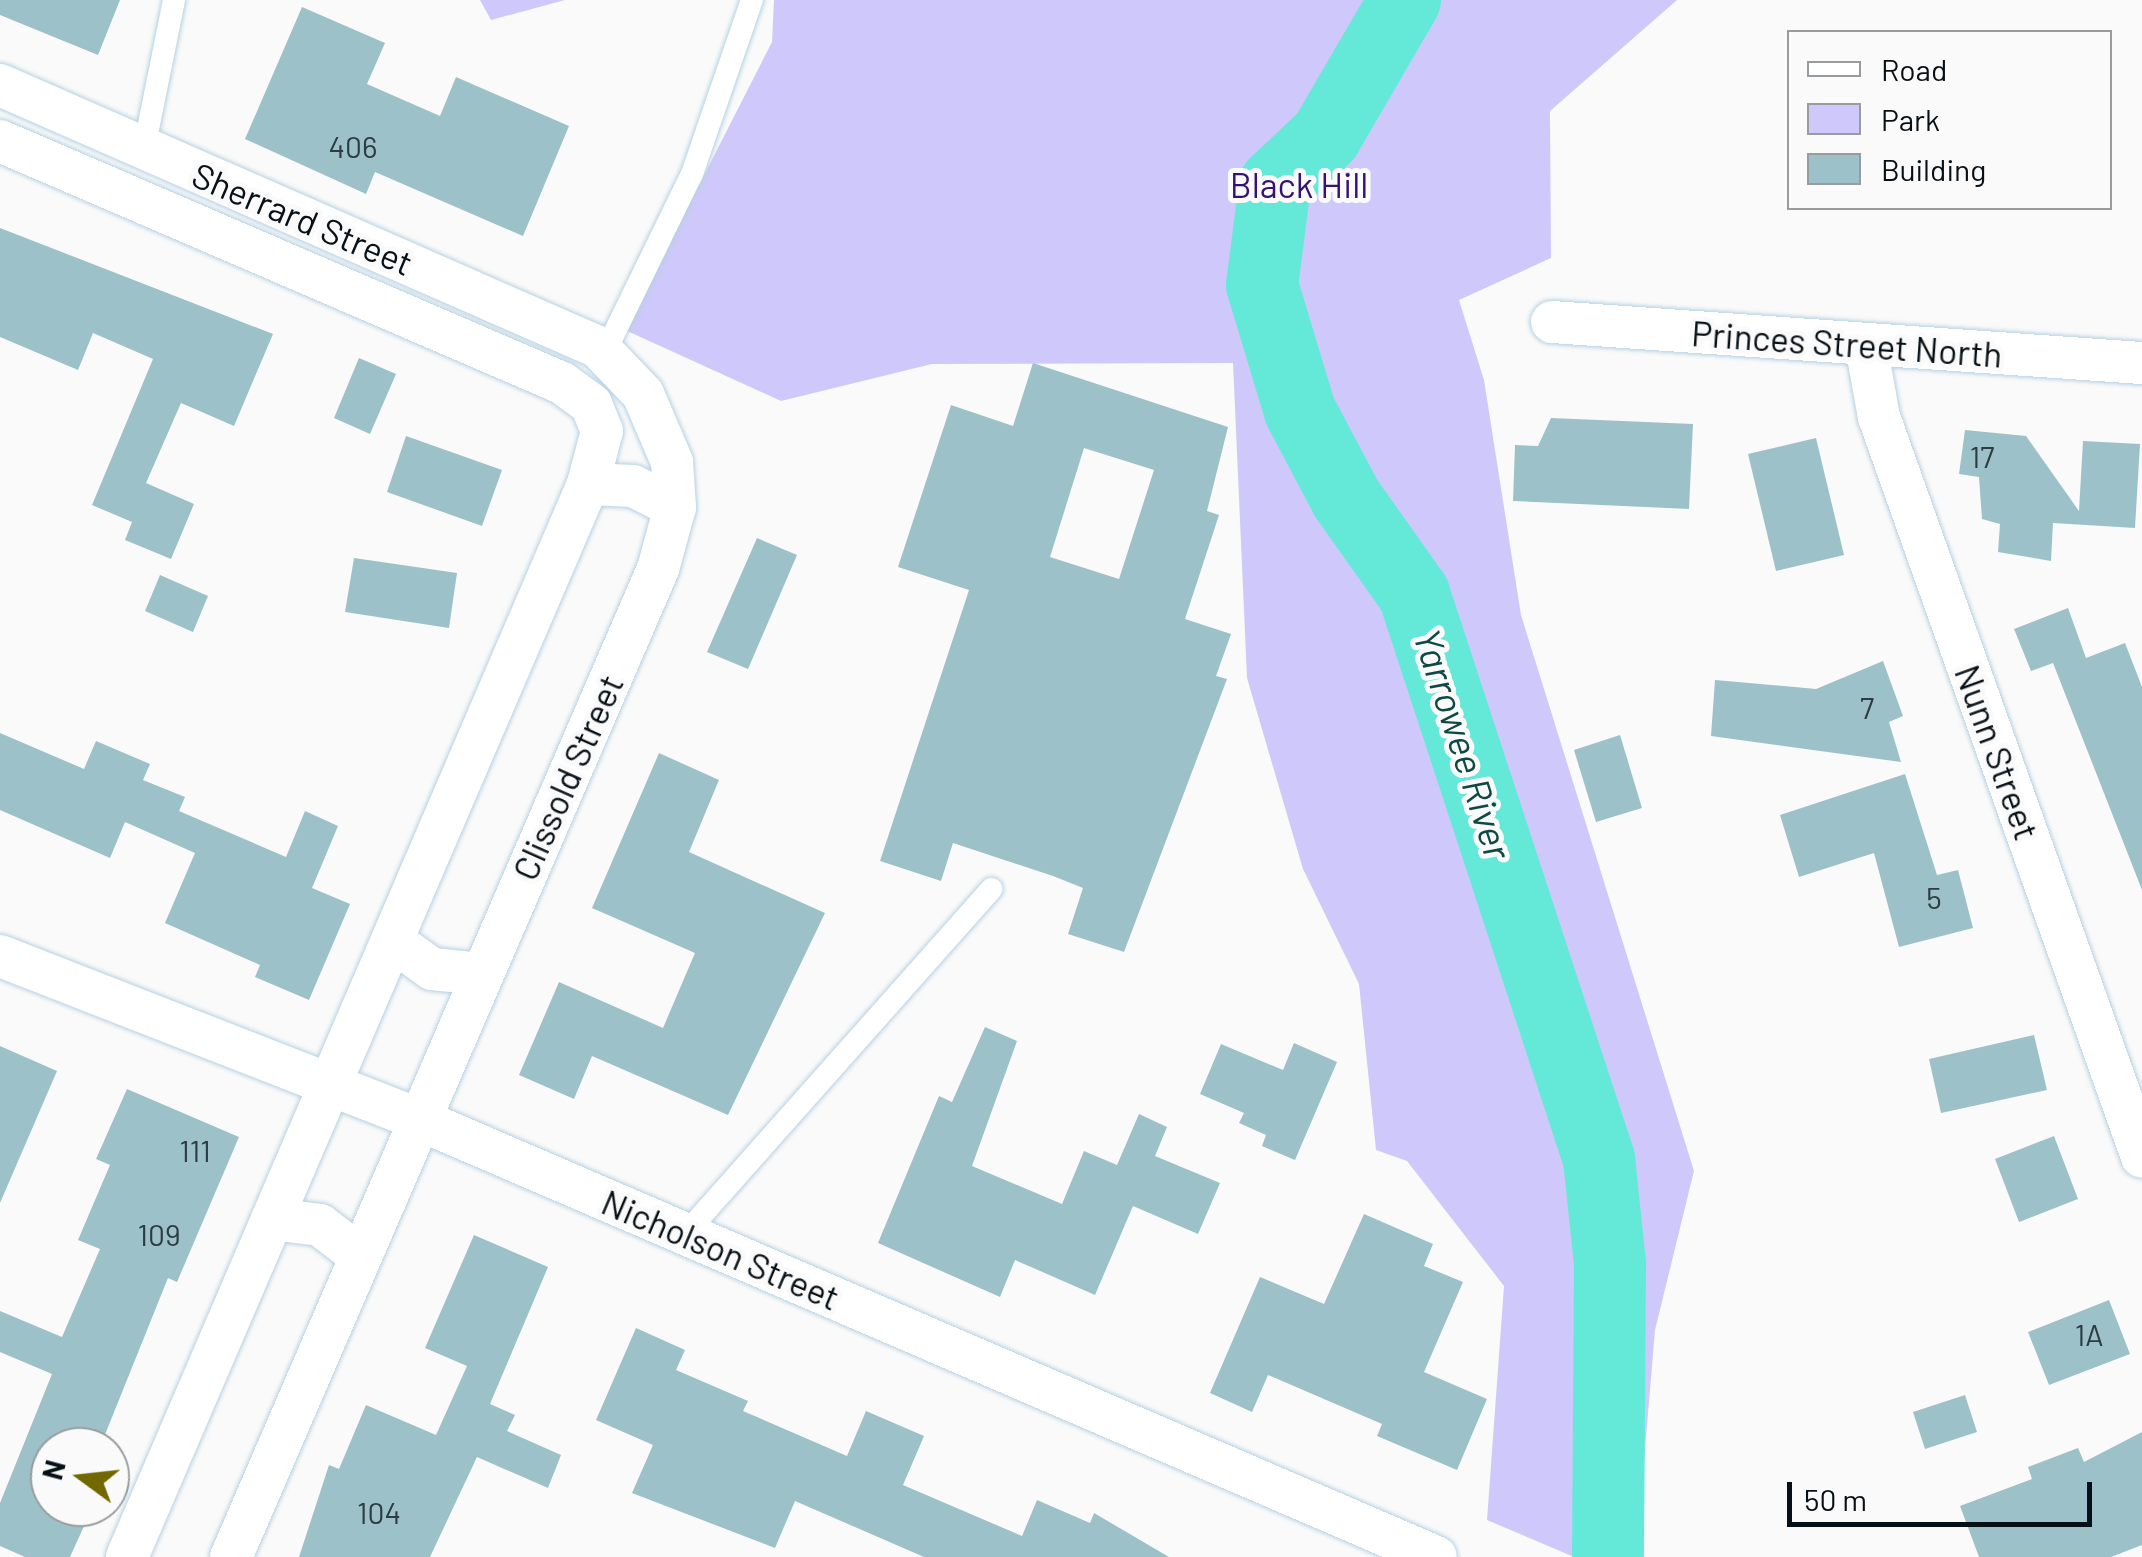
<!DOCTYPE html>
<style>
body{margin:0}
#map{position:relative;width:2142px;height:1557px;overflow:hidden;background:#fafafa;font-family:Barlow,sans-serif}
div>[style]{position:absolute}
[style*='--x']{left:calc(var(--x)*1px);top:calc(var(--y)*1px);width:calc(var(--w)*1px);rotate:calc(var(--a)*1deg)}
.green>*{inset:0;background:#cec9fa}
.river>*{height:72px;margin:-36px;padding:0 36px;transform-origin:36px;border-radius:36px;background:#64e9d8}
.building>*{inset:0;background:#9dc1c8}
.roads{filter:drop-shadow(0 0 2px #b5d1e3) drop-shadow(0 0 2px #b5d1e3)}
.lane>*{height:22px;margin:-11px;padding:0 11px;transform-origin:11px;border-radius:11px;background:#fff}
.street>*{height:42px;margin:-21px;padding:0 21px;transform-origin:21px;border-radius:21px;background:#fff}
span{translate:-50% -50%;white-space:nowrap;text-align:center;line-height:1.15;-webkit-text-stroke:10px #fafafa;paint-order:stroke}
.number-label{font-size:30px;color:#2c3c42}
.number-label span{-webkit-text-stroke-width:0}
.park-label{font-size:35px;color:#341374}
.street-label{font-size:35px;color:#071016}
.water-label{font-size:38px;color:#0e4a43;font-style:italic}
.legend{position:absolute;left:1787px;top:30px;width:325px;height:180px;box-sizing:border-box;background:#fafafa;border:2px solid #999c9f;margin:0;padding:12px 18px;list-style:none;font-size:30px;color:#071016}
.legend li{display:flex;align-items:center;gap:20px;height:50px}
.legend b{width:50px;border:2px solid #999c9f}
.north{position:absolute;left:30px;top:1427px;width:100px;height:100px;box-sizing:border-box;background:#fafafa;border:2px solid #999c9f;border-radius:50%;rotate:285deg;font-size:28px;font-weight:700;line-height:40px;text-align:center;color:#071016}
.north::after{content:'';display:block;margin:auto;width:35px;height:45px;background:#716800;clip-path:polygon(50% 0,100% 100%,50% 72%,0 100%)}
.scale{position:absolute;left:1787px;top:1482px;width:305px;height:45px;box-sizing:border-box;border:5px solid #071016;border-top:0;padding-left:12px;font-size:30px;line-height:35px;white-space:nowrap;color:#071016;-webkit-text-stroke:8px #fafafa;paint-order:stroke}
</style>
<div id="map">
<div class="green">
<i style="clip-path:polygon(480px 0,565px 0,491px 20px)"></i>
<i style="clip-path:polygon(774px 0,1677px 0,1550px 111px,1551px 258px,1459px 300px,1484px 380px,1521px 615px,1694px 1171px,1655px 1330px,1636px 1557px,1574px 1557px,1487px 1520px,1504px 1286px,1407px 1161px,1376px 1150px,1359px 984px,1303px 869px,1247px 678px,1233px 363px,932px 364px,781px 401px,625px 330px,772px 42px)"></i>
</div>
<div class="river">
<i style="--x:1405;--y:0;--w:157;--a:120.2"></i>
<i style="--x:1326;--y:136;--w:70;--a:136.7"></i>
<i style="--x:1275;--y:184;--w:102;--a:97.3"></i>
<i style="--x:1262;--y:285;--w:132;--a:73.2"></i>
<i style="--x:1300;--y:411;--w:98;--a:62.1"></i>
<i style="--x:1346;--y:498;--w:118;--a:54.7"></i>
<i style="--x:1414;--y:594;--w:595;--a:71.87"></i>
<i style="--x:1599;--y:1159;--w:106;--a:84"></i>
<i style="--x:1610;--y:1264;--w:293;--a:90.4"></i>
</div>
<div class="building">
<i style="clip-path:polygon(0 0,120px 0,98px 55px,0 15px)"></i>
<i style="clip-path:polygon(302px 7px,385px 43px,367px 84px,440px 116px,456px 77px,569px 126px,523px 236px,375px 172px,366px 194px,245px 139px)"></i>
<i style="clip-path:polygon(0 228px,273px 334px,234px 426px,181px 403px,146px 483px,194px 504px,171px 559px,125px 540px,132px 522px,92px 505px,153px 359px,93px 333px,78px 370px,0 337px)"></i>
<i style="clip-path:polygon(359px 358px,396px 374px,370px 434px,334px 418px)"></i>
<i style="clip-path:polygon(evenodd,1033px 363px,1228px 427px,1207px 511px,1219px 515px,1185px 619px,1231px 634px,1216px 676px,1227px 679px,1124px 952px,1068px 934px,1083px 888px,1053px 876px,953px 843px,941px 881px,880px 861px,969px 590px,898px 567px,951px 405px,1013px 426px,1033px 363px,1084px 448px,1154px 470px,1119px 579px,1050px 557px,1084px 448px)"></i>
<i style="clip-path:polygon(1551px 418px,1693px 424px,1689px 509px,1513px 501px,1515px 445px,1538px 446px)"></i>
<i style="clip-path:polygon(1965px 430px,2026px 436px,2079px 511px,2083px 441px,2140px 444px,2135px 528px,2053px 523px,2051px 561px,1998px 552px,2000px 524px,1982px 519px,1979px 477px,1959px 474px)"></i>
<i style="clip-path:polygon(406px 436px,502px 470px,482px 526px,387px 492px)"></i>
<i style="clip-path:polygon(1816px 438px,1844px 555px,1776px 571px,1748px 454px)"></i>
<i style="clip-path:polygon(757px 538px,797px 555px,748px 669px,707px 652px)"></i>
<i style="clip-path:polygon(354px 558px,457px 573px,449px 628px,345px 612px)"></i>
<i style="clip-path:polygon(160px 575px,208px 596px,193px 632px,145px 611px)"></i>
<i style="clip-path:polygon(2068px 608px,2086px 658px,2125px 643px,2142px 687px,2142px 890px,2053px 663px,2031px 671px,2014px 629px)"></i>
<i style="clip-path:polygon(1883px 661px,1903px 716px,1889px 722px,1901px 762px,1711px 736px,1715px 680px,1816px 689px)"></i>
<i style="clip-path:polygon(0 733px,84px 769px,96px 741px,150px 764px,143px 780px,185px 797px,179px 811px,286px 857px,305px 811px,338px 826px,312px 888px,350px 904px,309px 1000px,255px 977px,260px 965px,165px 923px,195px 853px,125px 822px,110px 858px,0 810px)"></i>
<i style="clip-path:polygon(1620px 735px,1642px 808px,1596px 822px,1574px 750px)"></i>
<i style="clip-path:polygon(659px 753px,719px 780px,689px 852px,825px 913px,728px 1115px,592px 1056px,574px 1099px,519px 1075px,559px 982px,663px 1028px,695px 953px,592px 908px)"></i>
<i style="clip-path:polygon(1905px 774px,1937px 875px,1958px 870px,1973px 928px,1899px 947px,1874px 853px,1799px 877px,1780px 815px)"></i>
<i style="clip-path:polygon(985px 1027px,1017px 1041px,972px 1166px,1062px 1204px,1084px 1151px,1117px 1165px,1139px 1114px,1167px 1127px,1155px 1156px,1220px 1183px,1198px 1234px,1133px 1206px,1095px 1295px,1015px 1260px,1000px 1297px,878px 1243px,939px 1096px,952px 1102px)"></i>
<i style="clip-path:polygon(2034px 1035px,2047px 1090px,1941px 1113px,1929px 1059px)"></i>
<i style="clip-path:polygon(1294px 1043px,1337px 1062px,1295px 1160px,1262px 1146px,1266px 1135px,1239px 1123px,1244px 1113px,1200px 1094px,1221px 1044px,1283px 1070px)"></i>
<i style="clip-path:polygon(0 1046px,57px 1071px,0 1203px)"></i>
<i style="clip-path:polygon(127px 1089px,239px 1137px,177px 1282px,168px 1278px,100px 1447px,50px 1447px,50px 1508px,85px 1524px,70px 1557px,25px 1557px,0 1546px,0 1503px,52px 1374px,0 1352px,0 1311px,62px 1337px,100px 1249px,78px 1240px,110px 1165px,96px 1159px)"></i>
<i style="clip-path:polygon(2054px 1136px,2078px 1199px,2019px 1222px,1995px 1159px)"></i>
<i style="clip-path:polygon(1364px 1214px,1433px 1244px,1424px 1266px,1463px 1282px,1424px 1372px,1487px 1399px,1457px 1470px,1377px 1436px,1382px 1424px,1268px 1375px,1252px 1412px,1210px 1393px,1260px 1277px,1324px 1304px)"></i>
<i style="clip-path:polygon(474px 1235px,548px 1267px,490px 1404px,515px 1415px,507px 1431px,561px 1455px,548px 1488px,477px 1457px,430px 1557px,299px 1557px,329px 1465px,339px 1469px,366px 1405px,436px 1435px,467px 1366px,425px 1348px)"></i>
<i style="clip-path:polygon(2109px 1300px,2130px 1354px,2049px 1385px,2028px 1332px)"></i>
<i style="clip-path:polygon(636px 1328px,685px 1350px,676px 1370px,748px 1401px,743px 1411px,847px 1456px,866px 1411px,924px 1436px,903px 1485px,1022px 1536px,1037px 1500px,1090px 1523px,1094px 1513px,1169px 1557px,924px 1557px,795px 1501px,775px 1548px,632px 1493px,653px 1445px,596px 1420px)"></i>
<i style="clip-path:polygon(1965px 1395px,1977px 1432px,1925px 1449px,1913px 1412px)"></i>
<i style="clip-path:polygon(2142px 1432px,2142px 1545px,2111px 1557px,1979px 1557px,1960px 1506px,2032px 1479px,2028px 1467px,2078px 1448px,2084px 1462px)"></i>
</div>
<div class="roads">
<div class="lane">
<i style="--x:144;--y:149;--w:152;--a:-78.6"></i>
<i style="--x:605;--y:352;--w:198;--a:-64"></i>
<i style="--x:692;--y:174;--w:184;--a:-71"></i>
<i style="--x:686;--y:1233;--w:460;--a:-48.4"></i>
</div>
<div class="street">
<i style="--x:0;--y:85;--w:653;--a:23.66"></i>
<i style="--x:598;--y:347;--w:65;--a:46.2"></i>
<i style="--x:643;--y:394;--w:74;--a:66.9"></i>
<i style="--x:672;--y:462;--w:45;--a:86.2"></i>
<i style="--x:675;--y:507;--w:64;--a:105.3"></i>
<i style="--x:658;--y:569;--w:1076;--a:113.37"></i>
<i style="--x:0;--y:141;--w:612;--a:23.3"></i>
<i style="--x:562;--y:383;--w:36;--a:36"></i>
<i style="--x:591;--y:404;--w:29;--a:68"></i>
<i style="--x:602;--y:431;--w:55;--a:104.8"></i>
<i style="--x:588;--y:484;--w:1168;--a:113.25"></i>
<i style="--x:1552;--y:322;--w:591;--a:3.98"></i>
<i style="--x:1866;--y:345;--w:73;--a:79.8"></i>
<i style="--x:1879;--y:417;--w:785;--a:70.43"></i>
<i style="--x:588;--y:484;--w:45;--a:2.5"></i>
<i style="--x:633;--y:486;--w:47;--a:26.6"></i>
<i style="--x:393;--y:941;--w:48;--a:35.7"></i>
<i style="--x:432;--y:969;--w:49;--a:5.8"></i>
<i style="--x:0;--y:956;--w:449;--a:21.3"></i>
<i style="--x:418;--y:1119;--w:1108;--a:23.28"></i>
<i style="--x:272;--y:1219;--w:48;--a:7.1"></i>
<i style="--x:320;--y:1225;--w:49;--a:37.6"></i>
</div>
</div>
<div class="number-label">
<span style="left:353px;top:146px">406</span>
<span style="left:1982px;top:456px">17</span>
<span style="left:1867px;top:707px">7</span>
<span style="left:1934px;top:897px">5</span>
<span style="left:195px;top:1150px">111</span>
<span style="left:159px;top:1234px">109</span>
<span style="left:2089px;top:1334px">1A</span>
<span style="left:379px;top:1512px">104</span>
</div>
<div class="park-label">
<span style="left:1299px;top:184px">Black Hill</span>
</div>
<div class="street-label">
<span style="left:303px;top:218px;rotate:23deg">Sherrard Street</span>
<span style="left:1847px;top:343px;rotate:4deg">Princes Street North</span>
<span style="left:1998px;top:752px;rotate:70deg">Nunn Street</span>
<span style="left:567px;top:777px;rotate:-66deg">Clissold Street</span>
<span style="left:721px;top:1249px;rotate:23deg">Nicholson Street</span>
</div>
<div class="water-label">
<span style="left:1463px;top:744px;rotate:72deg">Yarrowee River</span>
</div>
<ul class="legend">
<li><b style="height:12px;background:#fff"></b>Road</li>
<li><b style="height:28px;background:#cec9fa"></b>Park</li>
<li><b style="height:28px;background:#9dc1c8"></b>Building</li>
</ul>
<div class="north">N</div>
<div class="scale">50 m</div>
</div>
